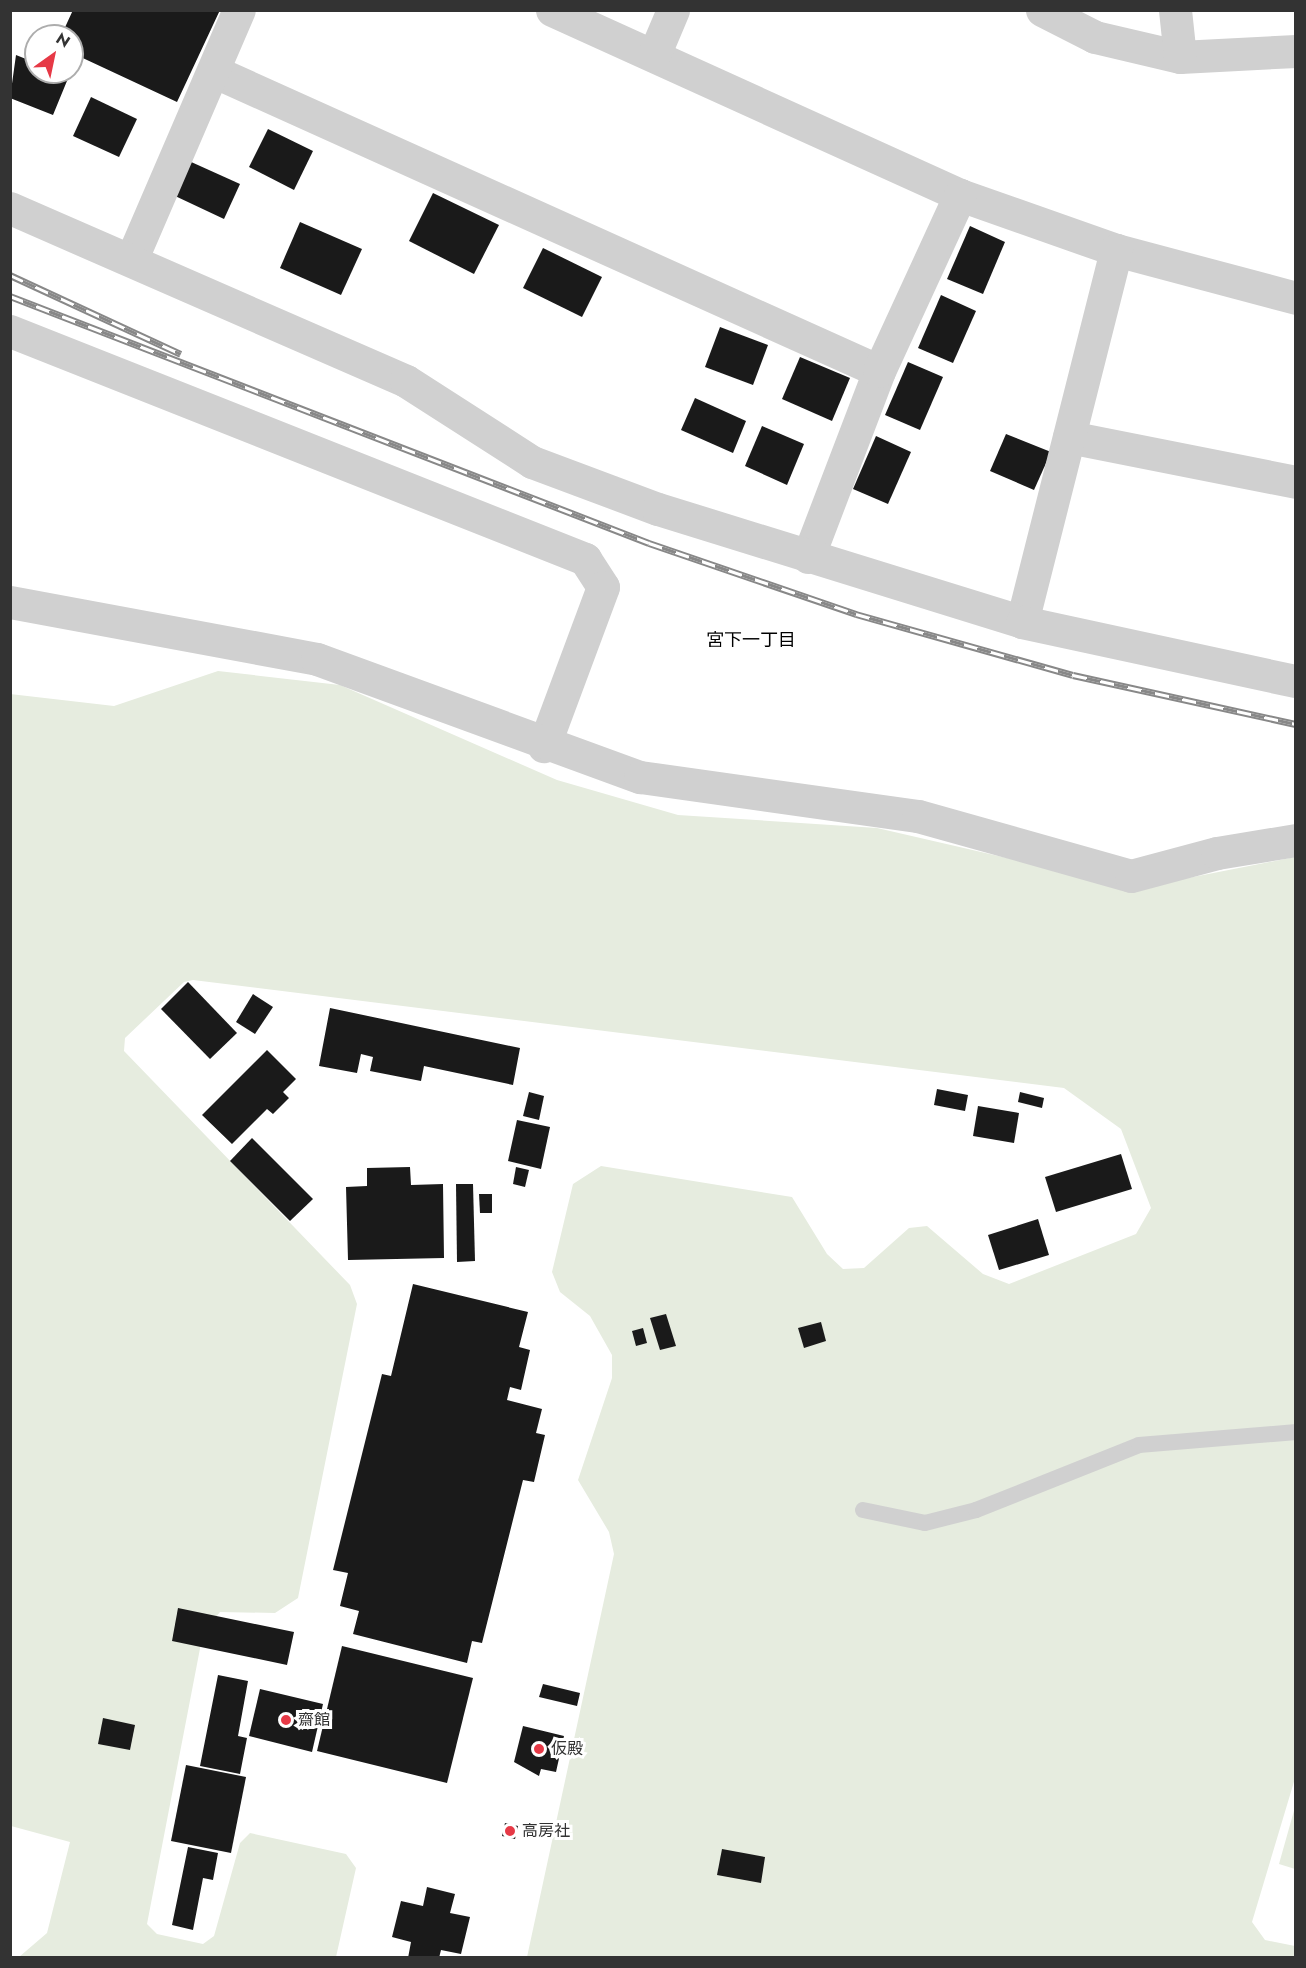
<!DOCTYPE html>
<meta charset="utf-8">
<style>
body{margin:0}
#map{position:relative;width:1306px;height:1968px;overflow:hidden;background:#fff;font-family:Jost,"Noto Sans JP",sans-serif}
div>[style]{position:absolute}
[style*='--x']{left:calc(var(--x)*1px);top:calc(var(--y)*1px);width:calc(var(--w)*1px);rotate:calc(var(--a)*1deg)}
.green>*{inset:0;background:#e6ecdf}
.building>*{inset:0;background:#1a1a1a}
.service>*{height:16px;margin:-8px;padding:0 8px;transform-origin:8px;border-radius:8px;background:#d0d0d0}
.minor>*{height:33px;margin:-16.5px;padding:0 16.5px;transform-origin:16.5px;border-radius:16.5px;background:#d0d0d0}
.tertiary>*{height:33px;margin:-16.5px;padding:0 16.5px;transform-origin:16.5px;border-radius:16.5px;background:#d0d0d0}
.rail>*{height:7px;margin-top:-3.5px;transform-origin:0;background:repeating-linear-gradient(90deg,#fff 0 14px,#888 0 28px);box-sizing:border-box;border-block:2px solid #888}
.dots>*{width:16px;height:16px;translate:-50% -50%;box-sizing:border-box;border:3px solid #fff;border-radius:50%}
span{translate:-50% -50%;white-space:nowrap;text-align:center;line-height:1.15;-webkit-text-stroke:6px #fff;paint-order:stroke}
.poi-label{font-size:16px;color:#333}
.left{translate:0 -50%;text-align:left}
.neighbourhood-label{font-size:18px;color:#000}
.frame{position:absolute;inset:0;border:12px solid #333;pointer-events:none}
.north{position:absolute;left:24px;top:24px;width:60px;height:60px;box-sizing:border-box;background:#fff;border:2px solid #adadad;border-radius:50%;rotate:33deg;font-size:16px;font-weight:700;line-height:24px;text-align:center;color:#333}
.north::after{content:'';display:block;margin:auto;width:21px;height:27px;background:#e63946;clip-path:polygon(50% 0,100% 100%,50% 72%,0 100%)}
</style>
<div id="map">
<div class="green">
<i style="clip-path:polygon(218px 671px,340px 685px,557px 780px,678px 815px,877px 828px,1137px 888px,1295px 857px,1296px 1775px,1252px 1922px,1265px 1940px,1295px 1946px,1295px 1957px,527px 1957px,614px 1554px,609px 1532px,578px 1480px,612px 1378px,612px 1355px,590px 1316px,560px 1292px,552px 1272px,573px 1184px,601px 1166px,792px 1197px,827px 1254px,843px 1269px,864px 1268px,909px 1228px,927px 1226px,983px 1274px,1009px 1284px,1136px 1234px,1151px 1208px,1121px 1129px,1064px 1088px,193px 980px,184px 982px,125px 1038px,124px 1051px,350px 1285px,357px 1304px,298px 1598px,275px 1613px,220px 1612px,203px 1633px,147px 1924px,157px 1934px,203px 1944px,214px 1936px,240px 1843px,250px 1833px,346px 1854px,356px 1868px,336px 1957px,19px 1957px,47px 1933px,70px 1842px,11px 1826px,10px 694px,114px 706px)"></i>
<i style="clip-path:polygon(1295px 1807px,1295px 1869px,1279px 1864px)"></i>
</div>
<div class="building">
<i style="clip-path:polygon(73px 10px,220px 10px,177px 102px,72px 53px,72px 36px,61px 36px)"></i>
<i style="clip-path:polygon(16px 55px,36px 63px,36px 72px,69px 76px,53px 115px,10px 98px)"></i>
<i style="clip-path:polygon(91px 97px,137px 119px,119px 157px,73px 136px)"></i>
<i style="clip-path:polygon(268px 129px,313px 151px,294px 190px,249px 167px)"></i>
<i style="clip-path:polygon(189px 161px,240px 184px,224px 219px,173px 195px)"></i>
<i style="clip-path:polygon(433px 193px,499px 225px,474px 274px,409px 241px)"></i>
<i style="clip-path:polygon(300px 222px,362px 249px,341px 295px,280px 268px)"></i>
<i style="clip-path:polygon(970px 226px,1005px 242px,983px 294px,947px 279px)"></i>
<i style="clip-path:polygon(543px 248px,602px 277px,582px 317px,523px 288px)"></i>
<i style="clip-path:polygon(941px 295px,976px 311px,953px 363px,918px 348px)"></i>
<i style="clip-path:polygon(720px 327px,768px 345px,753px 385px,705px 367px)"></i>
<i style="clip-path:polygon(800px 357px,850px 378px,832px 421px,782px 399px)"></i>
<i style="clip-path:polygon(908px 362px,943px 377px,920px 430px,885px 415px)"></i>
<i style="clip-path:polygon(695px 398px,746px 421px,733px 453px,681px 430px)"></i>
<i style="clip-path:polygon(762px 426px,804px 444px,787px 485px,745px 466px)"></i>
<i style="clip-path:polygon(1006px 434px,1051px 452px,1034px 490px,990px 471px)"></i>
<i style="clip-path:polygon(876px 436px,911px 452px,888px 504px,853px 489px)"></i>
<i style="clip-path:polygon(188px 982px,237px 1033px,210px 1059px,161px 1009px)"></i>
<i style="clip-path:polygon(253px 994px,273px 1007px,255px 1034px,236px 1022px)"></i>
<i style="clip-path:polygon(330px 1008px,520px 1048px,513px 1085px,424px 1066px,421px 1081px,370px 1071px,373px 1057px,361px 1054px,357px 1073px,319px 1066px)"></i>
<i style="clip-path:polygon(267px 1050px,296px 1079px,283px 1092px,289px 1098px,273px 1114px,267px 1109px,232px 1144px,202px 1115px)"></i>
<i style="clip-path:polygon(937px 1089px,968px 1095px,965px 1111px,934px 1105px)"></i>
<i style="clip-path:polygon(529px 1092px,544px 1096px,539px 1120px,523px 1116px)"></i>
<i style="clip-path:polygon(1020px 1092px,1044px 1098px,1042px 1108px,1018px 1102px)"></i>
<i style="clip-path:polygon(978px 1106px,1019px 1113px,1014px 1143px,973px 1136px)"></i>
<i style="clip-path:polygon(517px 1120px,550px 1127px,541px 1169px,508px 1161px)"></i>
<i style="clip-path:polygon(252px 1138px,313px 1199px,290px 1221px,230px 1161px)"></i>
<i style="clip-path:polygon(1121px 1154px,1132px 1189px,1056px 1212px,1045px 1177px)"></i>
<i style="clip-path:polygon(410px 1167px,411px 1185px,443px 1184px,444px 1258px,348px 1260px,346px 1187px,367px 1186px,367px 1168px)"></i>
<i style="clip-path:polygon(516px 1167px,529px 1170px,525px 1187px,513px 1184px)"></i>
<i style="clip-path:polygon(456px 1184px,473px 1184px,475px 1261px,457px 1262px)"></i>
<i style="clip-path:polygon(479px 1194px,492px 1194px,492px 1213px,480px 1213px)"></i>
<i style="clip-path:polygon(1038px 1219px,1049px 1255px,999px 1270px,988px 1235px)"></i>
<i style="clip-path:polygon(413px 1284px,528px 1312px,519px 1347px,530px 1350px,521px 1390px,510px 1387px,507px 1400px,542px 1409px,536px 1433px,545px 1435px,534px 1482px,523px 1480px,482px 1643px,472px 1641px,467px 1663px,353px 1634px,359px 1611px,340px 1606px,348px 1573px,333px 1570px,382px 1374px,391px 1376px)"></i>
<i style="clip-path:polygon(666px 1314px,676px 1346px,660px 1350px,650px 1318px)"></i>
<i style="clip-path:polygon(821px 1322px,826px 1341px,804px 1348px,798px 1328px)"></i>
<i style="clip-path:polygon(643px 1328px,647px 1343px,636px 1346px,632px 1331px)"></i>
<i style="clip-path:polygon(178px 1608px,294px 1632px,287px 1665px,172px 1641px)"></i>
<i style="clip-path:polygon(342px 1646px,473px 1678px,447px 1783px,317px 1751px)"></i>
<i style="clip-path:polygon(218px 1675px,248px 1681px,238px 1736px,247px 1738px,240px 1774px,200px 1766px)"></i>
<i style="clip-path:polygon(543px 1684px,580px 1693px,577px 1706px,539px 1697px)"></i>
<i style="clip-path:polygon(260px 1689px,323px 1704px,312px 1752px,249px 1736px)"></i>
<i style="clip-path:polygon(103px 1718px,135px 1725px,130px 1750px,98px 1744px)"></i>
<i style="clip-path:polygon(523px 1726px,564px 1736px,556px 1772px,541px 1769px,539px 1776px,514px 1762px)"></i>
<i style="clip-path:polygon(186px 1765px,246px 1777px,231px 1853px,171px 1841px)"></i>
<i style="clip-path:polygon(505px 1823px,518px 1826px,515px 1839px,502px 1836px)"></i>
<i style="clip-path:polygon(188px 1847px,218px 1853px,213px 1880px,203px 1878px,193px 1930px,172px 1925px)"></i>
<i style="clip-path:polygon(722px 1849px,765px 1857px,761px 1883px,717px 1875px)"></i>
<i style="clip-path:polygon(427px 1887px,455px 1894px,450px 1913px,470px 1917px,461px 1954px,441px 1950px,439px 1958px,408px 1958px,411px 1942px,392px 1937px,401px 1901px,423px 1906px)"></i>
</div>
<div class="service">
<i style="--x:863;--y:1510;--w:63;--a:11.8"></i>
<i style="--x:925;--y:1523;--w:53;--a:-14.3"></i>
<i style="--x:976;--y:1510;--w:175;--a:-21.7"></i>
<i style="--x:1139;--y:1445;--w:158;--a:-4.7"></i>
</div>
<div class="minor">
<i style="--x:552;--y:10;--w:448;--a:24.4"></i>
<i style="--x:960;--y:195;--w:165;--a:19.4"></i>
<i style="--x:1116;--y:250;--w:186;--a:14.9"></i>
<i style="--x:1042;--y:10;--w:59;--a:27"></i>
<i style="--x:1095;--y:37;--w:87;--a:13.2"></i>
<i style="--x:1180;--y:57;--w:116;--a:-3"></i>
<i style="--x:1175;--y:10;--w:47;--a:83.9"></i>
<i style="--x:654;--y:55;--w:49;--a:-67.1"></i>
<i style="--x:213;--y:71;--w:730;--a:24.25"></i>
<i style="--x:132;--y:258;--w:270;--a:-66.7"></i>
<i style="--x:10;--y:331;--w:619;--a:21.63"></i>
<i style="--x:585;--y:559;--w:33;--a:57"></i>
<i style="--x:603;--y:587;--w:170;--a:110.4"></i>
<i style="--x:1069;--y:437;--w:231;--a:11.2"></i>
<i style="--x:808;--y:557;--w:199;--a:-69.1"></i>
<i style="--x:879;--y:371;--w:194;--a:-65.3"></i>
<i style="--x:1022;--y:622;--w:384;--a:-75.8"></i>
</div>
<div class="tertiary">
<i style="--x:10;--y:208;--w:432;--a:23.6"></i>
<i style="--x:406;--y:381;--w:150;--a:32.7"></i>
<i style="--x:532;--y:462;--w:134;--a:20.5"></i>
<i style="--x:658;--y:509;--w:381;--a:17.2"></i>
<i style="--x:1022;--y:622;--w:280;--a:12.2"></i>
<i style="--x:10;--y:602;--w:312;--a:10.5"></i>
<i style="--x:317;--y:659;--w:344;--a:20.1"></i>
<i style="--x:640;--y:777;--w:281;--a:8"></i>
<i style="--x:918;--y:816;--w:221;--a:15.7"></i>
<i style="--x:1131;--y:876;--w:89;--a:-15"></i>
<i style="--x:1217;--y:853;--w:80;--a:-9.3"></i>
</div>
<div class="rail">
<i style="--x:10;--y:275;--w:188;--a:24.8"></i>
<i style="--x:10;--y:296;--w:685;--a:21.13"></i>
<i style="--x:649;--y:543;--w:219;--a:18.9"></i>
<i style="--x:856;--y:614;--w:225;--a:15.7"></i>
<i style="--x:1073;--y:675;--w:228;--a:12.4"></i>
</div>
<div class="dots">
<i style="left:286px;top:1720px;background:#e63946"></i>
<i style="left:539px;top:1749px;background:#e63946"></i>
<i style="left:510px;top:1831px;background:#e63946"></i>
</div>
<div class="poi-label">
<span class="left" style="left:298px;top:1720px">齋館</span>
<span class="left" style="left:551px;top:1749px">仮殿</span>
<span class="left" style="left:522px;top:1831px">高房社</span>
</div>
<div class="neighbourhood-label">
<span style="left:751px;top:640px">宮下一丁目</span>
</div>
<div class="frame"></div>
<div class="north">N</div>
</div>
